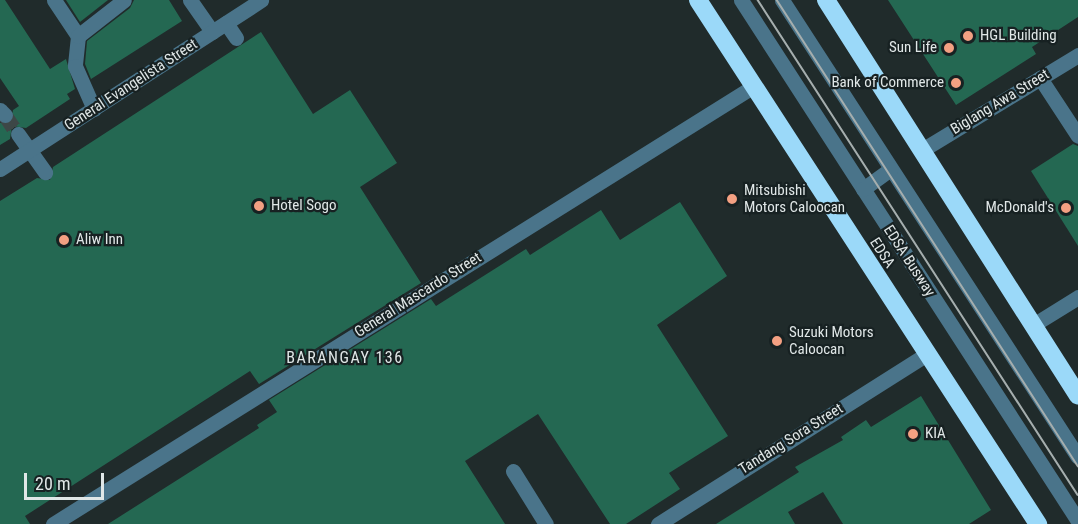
<!DOCTYPE html>
<style>
body{margin:0}
#map{position:relative;width:1078px;height:524px;overflow:hidden;background:#202b2b;font-family:"Roboto Condensed",sans-serif}
div>[style]{position:absolute}
[style*='--x']{left:calc(var(--x)*1px);top:calc(var(--y)*1px);width:calc(var(--w)*1px);rotate:calc(var(--a)*1deg)}
.building>*{inset:0;background:#246852}
.minor-tunnel>*{height:15px;margin-top:-7.5px;transform-origin:0;background:repeating-linear-gradient(90deg,#3d4747 0 15px,transparent 0 23px)}
.minor>*{height:15px;margin:-7.5px;padding:0 7.5px;transform-origin:7.5px;border-radius:7.5px;background:#4a748a}
.highway>*{height:18px;margin:-9px;padding:0 9px;transform-origin:9px;border-radius:9px;background:#9bd9f9}
.tram>*{height:1.5px;margin:-0.75px;padding:0 0.75px;transform-origin:0.75px;border-radius:0.75px;background:#a5aeae}
.dots>*{width:16px;height:16px;translate:-50% -50%;box-sizing:border-box;border:3px solid #172122;border-radius:50%}
span{translate:-50% -50%;white-space:nowrap;text-align:center;line-height:1.15;-webkit-text-stroke:4.5px #172122;paint-order:stroke}
.poi-label{font-size:15px;color:#e0e7e7}
.left{translate:0 -50%;text-align:left}
.right{translate:-100% -50%;text-align:right}
.street-label{font-size:15px;color:#e0e7e7}
.neighbourhood-label{font-size:16px;color:#e0e7e7;letter-spacing:1.5px}
.scale{position:absolute;left:24px;top:473px;width:80px;height:27px;box-sizing:border-box;border:3px solid #e0e7e7;border-top:0;padding-left:8px;font-size:18px;line-height:21px;white-space:nowrap;color:#e0e7e7;-webkit-text-stroke:4px #172122;paint-order:stroke}
</style>
<div id="map">
<div class="building">
<i style="clip-path:polygon(0 0,5px 0,50px 69px,66px 59px,75px 89px,67px 94px,70px 99px,26px 128px,12px 126px,10px 139px,0 145px,0 123px,11px 122px,13px 110px,19px 106px,0 78px)"></i>
<i style="clip-path:polygon(66px 0,108px 0,80px 22px)"></i>
<i style="clip-path:polygon(134px 0,169px 0,182px 21px,91px 79px,85px 64px,87px 41px,130px 8px)"></i>
<i style="clip-path:polygon(888px 0,1078px 0,1078px 17px,1032px 47px,1036px 54px,956px 105px)"></i>
<i style="clip-path:polygon(261px 32px,313px 114px,350px 90px,397px 163px,360px 187px,421px 283px,259px 384px,250px 371px,25px 516px,30px 524px,0 524px,0 201px,37px 178px,50px 180px,53px 167px)"></i>
<i style="clip-path:polygon(1073px 144px,1078px 146px,1078px 246px,1031px 171px)"></i>
<i style="clip-path:polygon(680px 202px,727px 276px,657px 325px,728px 436px,669px 473px,680px 489px,626px 524px,610px 524px,538px 414px,465px 461px,505px 524px,108px 524px,259px 428px,257px 425px,277px 412px,269px 400px,431px 299px,436px 306px,526px 249px,530px 255px,601px 210px,620px 240px)"></i>
<i style="clip-path:polygon(921px 396px,991px 510px,969px 524px,843px 524px,823px 492px,788px 512px,795px 524px,716px 524px,799px 472px,795px 467px,843px 440px,841px 437px,866px 420px,871px 427px)"></i>
</div>
<div class="minor-tunnel">
<i style="--x:5;--y:115;--w:23;--a:56"></i>
</div>
<div class="minor">
<i style="--x:54;--y:0;--w:43;--a:56.3"></i>
<i style="--x:78;--y:36;--w:30;--a:96"></i>
<i style="--x:75;--y:66;--w:47;--a:66.2"></i>
<i style="--x:190;--y:0;--w:39;--a:55"></i>
<i style="--x:741;--y:0;--w:620;--a:57.1"></i>
<i style="--x:782;--y:0;--w:544;--a:57.07"></i>
<i style="--x:226;--y:23;--w:18;--a:56"></i>
<i style="--x:78;--y:36;--w:58;--a:-38"></i>
<i style="--x:1040;--y:78;--w:69;--a:56.8"></i>
<i style="--x:0;--y:110;--w:7;--a:45"></i>
<i style="--x:18;--y:134;--w:47;--a:54.6"></i>
<i style="--x:922;--y:150;--w:183;--a:-31.3"></i>
<i style="--x:0;--y:169;--w:311;--a:-32.9"></i>
<i style="--x:863;--y:189;--w:34;--a:-36"></i>
<i style="--x:1033;--y:325;--w:53;--a:-31.9"></i>
<i style="--x:513;--y:471;--w:62;--a:58.1"></i>
<i style="--x:53;--y:524;--w:827;--a:-32"></i>
<i style="--x:658;--y:524;--w:316;--a:-32.3"></i>
</div>
<div class="highway">
<i style="--x:698;--y:0;--w:625;--a:57.02"></i>
<i style="--x:826;--y:0;--w:469;--a:57.5"></i>
</div>
<div class="tram">
<i style="--x:758;--y:0;--w:589;--a:57.12"></i>
<i style="--x:777;--y:0;--w:555;--a:57.14"></i>
</div>
<div class="dots">
<i style="left:968px;top:36px;background:#f3a082"></i>
<i style="left:949px;top:48px;background:#f3a082"></i>
<i style="left:956px;top:83px;background:#f3a082"></i>
<i style="left:732px;top:199px;background:#f3a082"></i>
<i style="left:259px;top:206px;background:#f3a082"></i>
<i style="left:1066px;top:208px;background:#f3a082"></i>
<i style="left:64px;top:240px;background:#f3a082"></i>
<i style="left:777px;top:341px;background:#f3a082"></i>
<i style="left:913px;top:434px;background:#f3a082"></i>
</div>
<div class="poi-label">
<span class="left" style="left:980px;top:36px">HGL Building</span>
<span class="right" style="left:937px;top:48px">Sun Life</span>
<span class="right" style="left:944px;top:83px">Bank of Commerce</span>
<span class="left" style="left:744px;top:199px">Mitsubishi<br>Motors Caloocan</span>
<span class="left" style="left:271px;top:206px">Hotel Sogo</span>
<span class="right" style="left:1054px;top:208px">McDonald's</span>
<span class="left" style="left:76px;top:240px">Aliw Inn</span>
<span class="left" style="left:789px;top:341px">Suzuki Motors<br>Caloocan</span>
<span class="left" style="left:925px;top:434px">KIA</span>
</div>
<div class="street-label">
<span style="left:131px;top:85px;rotate:-33deg">General Evangelista Street</span>
<span style="left:1000px;top:102px;rotate:-31deg">Biglang Awa Street</span>
<span style="left:882px;top:253px;rotate:57deg">EDSA</span>
<span style="left:909px;top:261px;rotate:57deg">EDSA Busway</span>
<span style="left:418px;top:295px;rotate:-32deg">General Mascardo Street</span>
<span style="left:791px;top:439px;rotate:-32deg">Tandang Sora Street</span>
</div>
<div class="neighbourhood-label">
<span style="left:345px;top:358px">BARANGAY 136</span>
</div>
<div class="scale">20 m</div>
</div>
